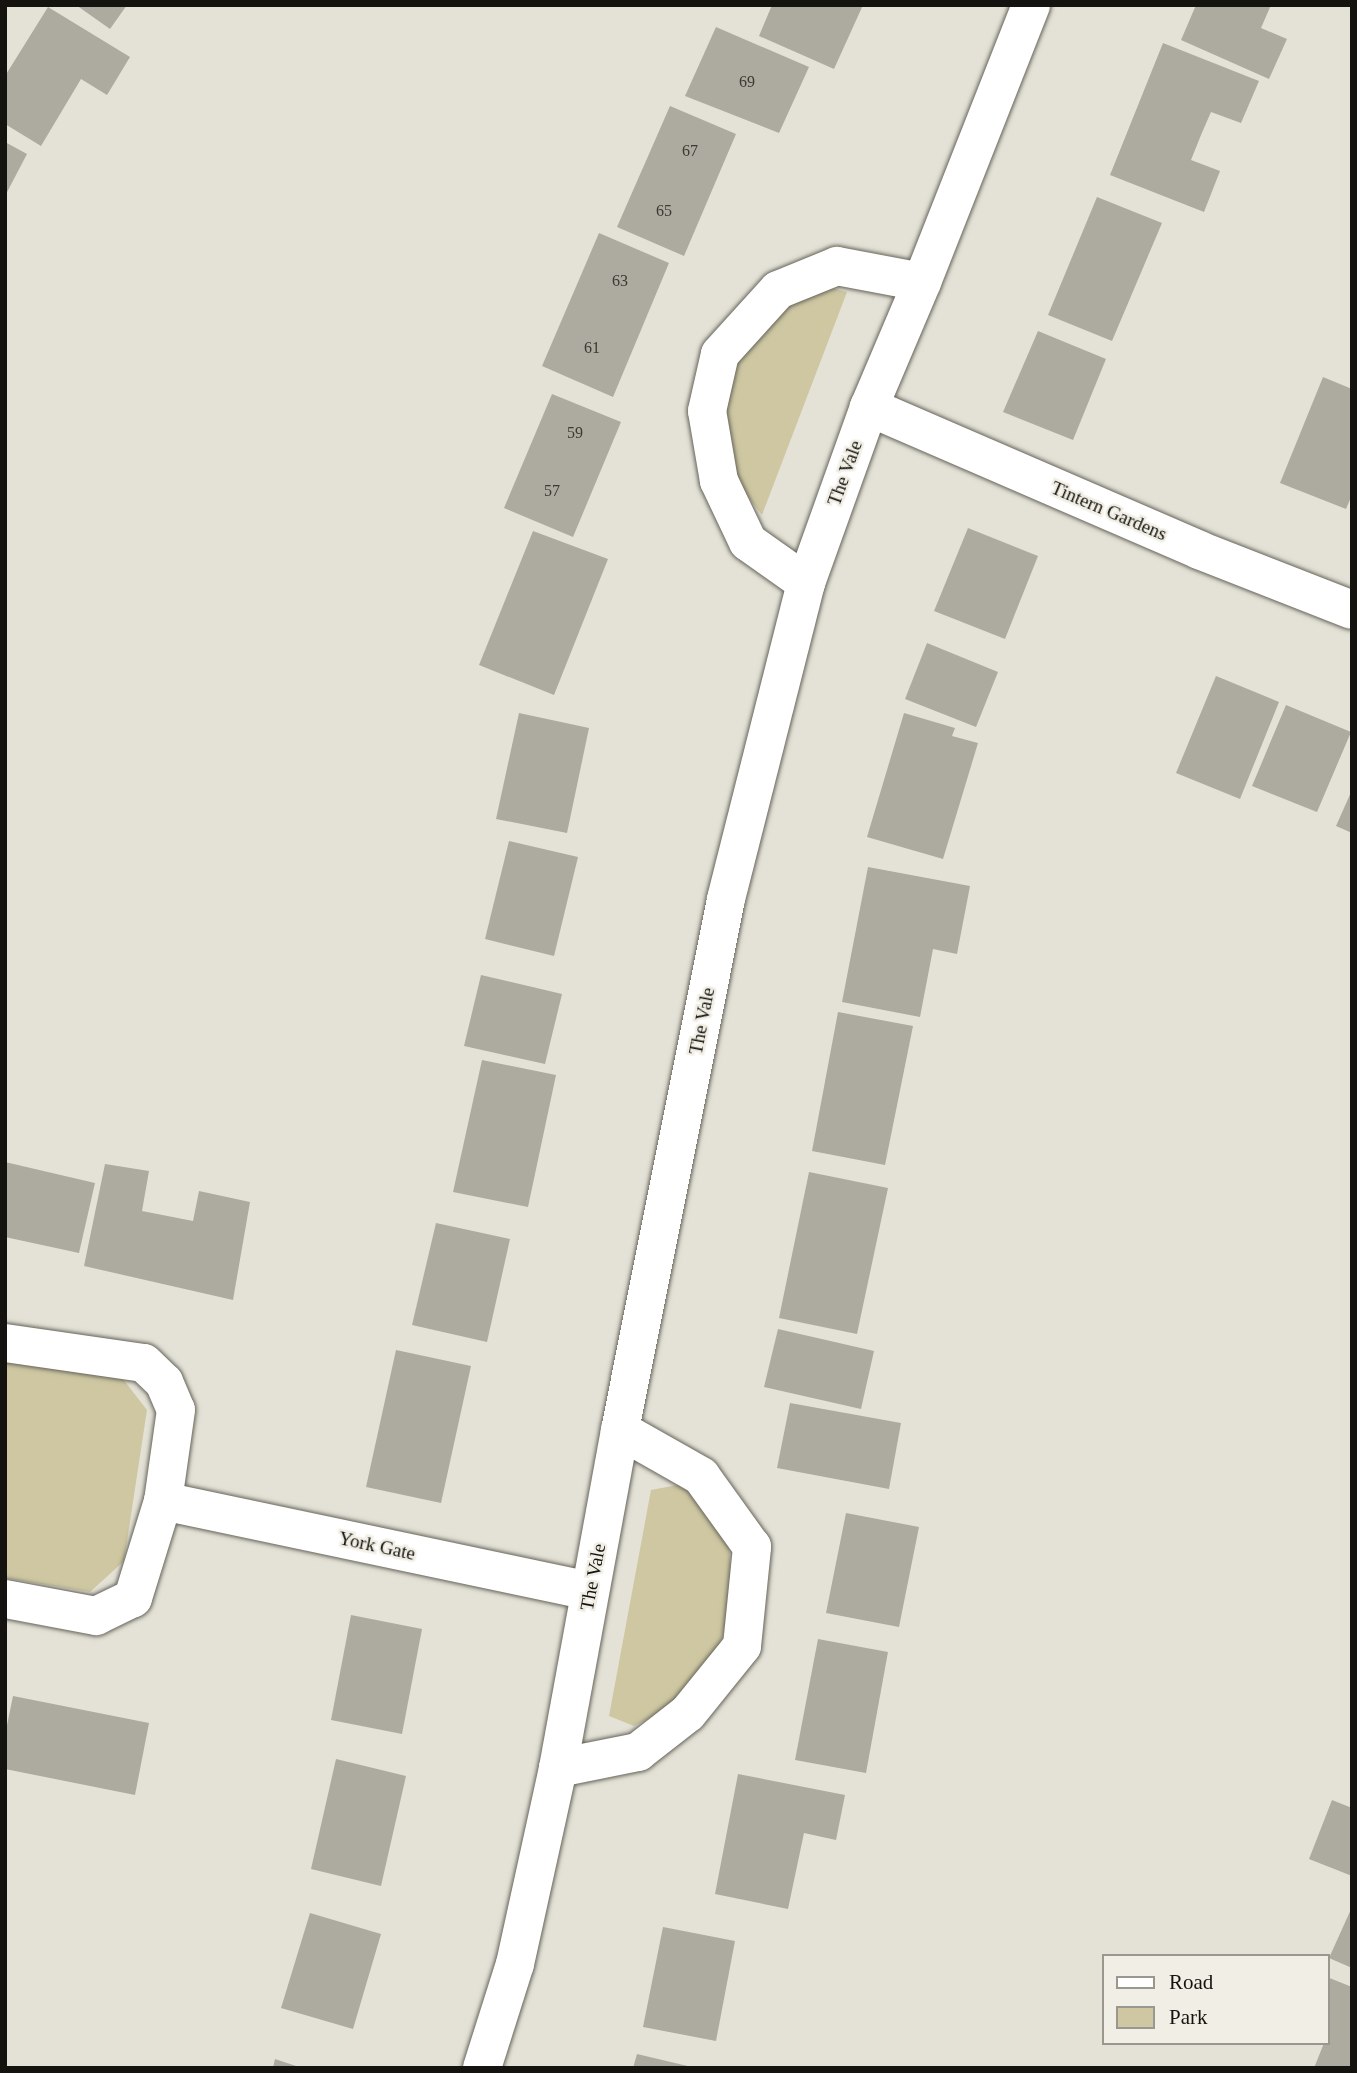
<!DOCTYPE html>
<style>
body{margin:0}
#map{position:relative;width:1357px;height:2073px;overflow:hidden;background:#e4e2d7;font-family:"Times New Roman",serif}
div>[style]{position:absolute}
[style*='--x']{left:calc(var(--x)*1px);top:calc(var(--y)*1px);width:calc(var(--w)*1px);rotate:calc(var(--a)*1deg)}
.green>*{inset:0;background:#cec7a2}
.building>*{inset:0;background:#adaba0}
.roads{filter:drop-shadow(0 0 2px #66645a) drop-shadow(0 0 2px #66645a)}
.minor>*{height:38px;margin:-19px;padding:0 19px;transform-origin:19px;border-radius:19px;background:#fff}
span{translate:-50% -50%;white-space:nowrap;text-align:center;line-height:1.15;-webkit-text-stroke:5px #f1efe5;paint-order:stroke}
.number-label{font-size:16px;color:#3a3933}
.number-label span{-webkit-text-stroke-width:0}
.street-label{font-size:19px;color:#14130f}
.frame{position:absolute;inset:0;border:7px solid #14130f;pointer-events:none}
.legend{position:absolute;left:1102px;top:1954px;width:228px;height:91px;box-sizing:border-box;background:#f1efe5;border:2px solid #99978f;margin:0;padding:9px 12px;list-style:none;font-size:21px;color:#14130f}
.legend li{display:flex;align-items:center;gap:14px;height:35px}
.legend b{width:35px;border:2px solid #99978f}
</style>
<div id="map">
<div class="green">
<i style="clip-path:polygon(817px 284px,847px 292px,762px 515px,728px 471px,711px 409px,736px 354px,771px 309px)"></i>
<i style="clip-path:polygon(7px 1362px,123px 1379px,147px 1410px,124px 1561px,90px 1592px,5px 1578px)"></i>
<i style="clip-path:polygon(688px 1483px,728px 1534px,733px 1605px,712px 1666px,674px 1706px,634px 1726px,609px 1716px,651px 1490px)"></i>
</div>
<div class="building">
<i style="clip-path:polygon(76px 5px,127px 5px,110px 29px)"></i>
<i style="clip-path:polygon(772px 5px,863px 5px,834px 69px,759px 36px)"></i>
<i style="clip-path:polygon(1196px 5px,1271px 5px,1261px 28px,1287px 39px,1269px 79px,1181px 40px)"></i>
<i style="clip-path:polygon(48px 7px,130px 57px,107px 95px,81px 79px,41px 146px,5px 124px,5px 76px)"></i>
<i style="clip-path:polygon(716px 27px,809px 67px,779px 133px,685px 96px)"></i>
<i style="clip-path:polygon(1163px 43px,1259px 81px,1241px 123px,1211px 112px,1201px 135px,1191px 160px,1220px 171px,1204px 212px,1110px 175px)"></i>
<i style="clip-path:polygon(670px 106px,736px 134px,684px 256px,617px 227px)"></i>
<i style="clip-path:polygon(5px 142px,27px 154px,5px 196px)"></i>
<i style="clip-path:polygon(1097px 197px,1162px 223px,1112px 341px,1048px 315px)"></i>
<i style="clip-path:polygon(599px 233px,669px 263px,613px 397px,542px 366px)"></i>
<i style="clip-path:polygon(1038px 331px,1106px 359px,1073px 440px,1003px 412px)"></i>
<i style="clip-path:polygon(1323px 377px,1352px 389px,1352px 495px,1346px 509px,1280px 483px)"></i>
<i style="clip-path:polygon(552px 394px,621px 422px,573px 537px,504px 508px)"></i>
<i style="clip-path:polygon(968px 528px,1038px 556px,1005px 639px,934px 611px)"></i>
<i style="clip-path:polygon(533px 531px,608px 559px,554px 695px,479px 665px)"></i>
<i style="clip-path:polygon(927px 643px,998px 672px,976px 727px,905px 699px)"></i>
<i style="clip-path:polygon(1216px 676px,1279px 702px,1240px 799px,1176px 773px)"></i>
<i style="clip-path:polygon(1286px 705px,1351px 732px,1317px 812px,1252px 786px)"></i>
<i style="clip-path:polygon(519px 713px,589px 728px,567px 833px,496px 819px)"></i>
<i style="clip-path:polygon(904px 713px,955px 728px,952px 736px,978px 743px,943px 859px,867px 837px)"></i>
<i style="clip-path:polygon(1352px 790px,1352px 833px,1336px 826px)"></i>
<i style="clip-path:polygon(509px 841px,578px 857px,554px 956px,485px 939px)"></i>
<i style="clip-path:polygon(868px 867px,970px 886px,957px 954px,933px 949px,920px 1017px,842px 1002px)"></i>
<i style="clip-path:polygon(481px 975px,562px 994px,545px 1064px,464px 1046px)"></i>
<i style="clip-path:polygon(838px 1012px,913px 1026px,885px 1165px,812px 1151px)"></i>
<i style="clip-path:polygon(482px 1060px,556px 1075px,528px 1207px,453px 1192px)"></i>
<i style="clip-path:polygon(5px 1162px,95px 1183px,79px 1253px,5px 1237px)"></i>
<i style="clip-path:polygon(105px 1164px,149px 1171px,142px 1211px,193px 1221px,199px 1191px,250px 1202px,233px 1300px,84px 1266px)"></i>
<i style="clip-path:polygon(809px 1172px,888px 1188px,857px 1334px,779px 1318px)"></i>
<i style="clip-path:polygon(436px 1223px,510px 1239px,487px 1342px,412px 1325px)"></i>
<i style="clip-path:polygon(778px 1329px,874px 1351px,861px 1409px,764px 1387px)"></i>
<i style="clip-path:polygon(396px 1350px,471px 1366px,441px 1503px,366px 1487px)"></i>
<i style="clip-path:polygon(790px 1403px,901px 1423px,889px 1489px,777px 1468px)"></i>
<i style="clip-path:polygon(846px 1513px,919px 1527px,899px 1627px,826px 1613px)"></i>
<i style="clip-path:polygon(351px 1615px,422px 1629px,402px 1734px,331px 1720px)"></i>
<i style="clip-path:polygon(818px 1639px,888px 1652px,866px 1773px,795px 1760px)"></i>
<i style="clip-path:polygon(13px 1696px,149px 1723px,135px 1795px,5px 1769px,5px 1735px)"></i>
<i style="clip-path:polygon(336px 1759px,406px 1776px,381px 1886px,311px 1869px)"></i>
<i style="clip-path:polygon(738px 1774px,845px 1795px,836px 1840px,804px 1833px,788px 1909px,715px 1894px)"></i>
<i style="clip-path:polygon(1332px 1800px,1352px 1808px,1352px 1876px,1309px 1859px)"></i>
<i style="clip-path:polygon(1352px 1907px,1352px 1968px,1329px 1958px)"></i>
<i style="clip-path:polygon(310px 1913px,381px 1934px,353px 2029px,281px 2008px)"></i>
<i style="clip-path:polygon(663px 1927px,735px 1941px,716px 2041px,643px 2027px)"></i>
<i style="clip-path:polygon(1327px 1977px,1352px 1987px,1352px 2068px,1314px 2068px,1324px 2043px,1327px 2043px,1329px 2032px)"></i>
<i style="clip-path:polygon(637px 2054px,692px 2067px,692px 2068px,633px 2068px)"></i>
<i style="clip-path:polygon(275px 2059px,299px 2067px,299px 2068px,273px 2068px)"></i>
</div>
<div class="roads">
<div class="minor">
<i style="--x:869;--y:407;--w:360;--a:23.4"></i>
<i style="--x:1199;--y:550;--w:164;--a:21.4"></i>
<i style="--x:806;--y:583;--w:71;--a:-144.7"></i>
<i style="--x:748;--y:542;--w:68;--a:-115.4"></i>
<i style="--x:719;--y:481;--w:71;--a:-99.7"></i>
<i style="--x:707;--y:411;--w:58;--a:-77.2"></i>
<i style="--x:720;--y:354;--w:86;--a:-47.8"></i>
<i style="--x:778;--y:290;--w:64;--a:-22.1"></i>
<i style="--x:837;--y:266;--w:86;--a:10.7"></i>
<i style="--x:5;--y:1343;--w:140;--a:8.2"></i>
<i style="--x:144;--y:1363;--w:28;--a:44"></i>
<i style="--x:164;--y:1382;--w:30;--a:67"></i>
<i style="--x:176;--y:1410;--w:92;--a:98.1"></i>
<i style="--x:163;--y:1501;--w:102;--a:107.2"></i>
<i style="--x:133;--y:1598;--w:41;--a:154.1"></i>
<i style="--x:96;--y:1616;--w:93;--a:-169.4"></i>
<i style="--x:163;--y:1501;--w:436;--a:11.9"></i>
<i style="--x:558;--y:1768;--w:82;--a:-11.3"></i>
<i style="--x:638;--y:1752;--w:63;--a:-38"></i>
<i style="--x:688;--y:1713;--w:86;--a:-51.1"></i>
<i style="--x:742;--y:1646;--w:100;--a:-84.2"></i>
<i style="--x:752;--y:1547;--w:87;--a:-125.7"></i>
<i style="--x:701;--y:1476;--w:93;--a:-150.4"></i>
<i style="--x:482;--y:2068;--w:109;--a:-72.4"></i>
<i style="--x:515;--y:1964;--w:201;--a:-77.6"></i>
<i style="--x:558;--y:1768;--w:344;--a:-79.6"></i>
<i style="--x:620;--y:1430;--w:541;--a:-78.71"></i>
<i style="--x:726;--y:899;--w:326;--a:-75.8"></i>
<i style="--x:806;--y:583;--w:187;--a:-70.3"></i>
<i style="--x:869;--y:407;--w:136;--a:-67"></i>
<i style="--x:922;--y:282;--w:298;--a:-68.5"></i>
</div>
</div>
<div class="number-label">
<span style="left:747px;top:82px">69</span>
<span style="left:690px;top:151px">67</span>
<span style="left:664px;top:211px">65</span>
<span style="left:620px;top:281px">63</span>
<span style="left:592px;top:348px">61</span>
<span style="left:575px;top:433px">59</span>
<span style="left:552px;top:491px">57</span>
</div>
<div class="street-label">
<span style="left:845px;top:473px;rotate:-70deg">The Vale</span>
<span style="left:1109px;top:511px;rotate:23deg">Tintern Gardens</span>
<span style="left:702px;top:1021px;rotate:-79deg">The Vale</span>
<span style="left:377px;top:1546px;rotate:12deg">York Gate</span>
<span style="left:593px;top:1577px;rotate:-79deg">The Vale</span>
</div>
<div class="frame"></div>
<ul class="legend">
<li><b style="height:9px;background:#fff"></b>Road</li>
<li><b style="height:19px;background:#cec7a2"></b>Park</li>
</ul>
</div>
